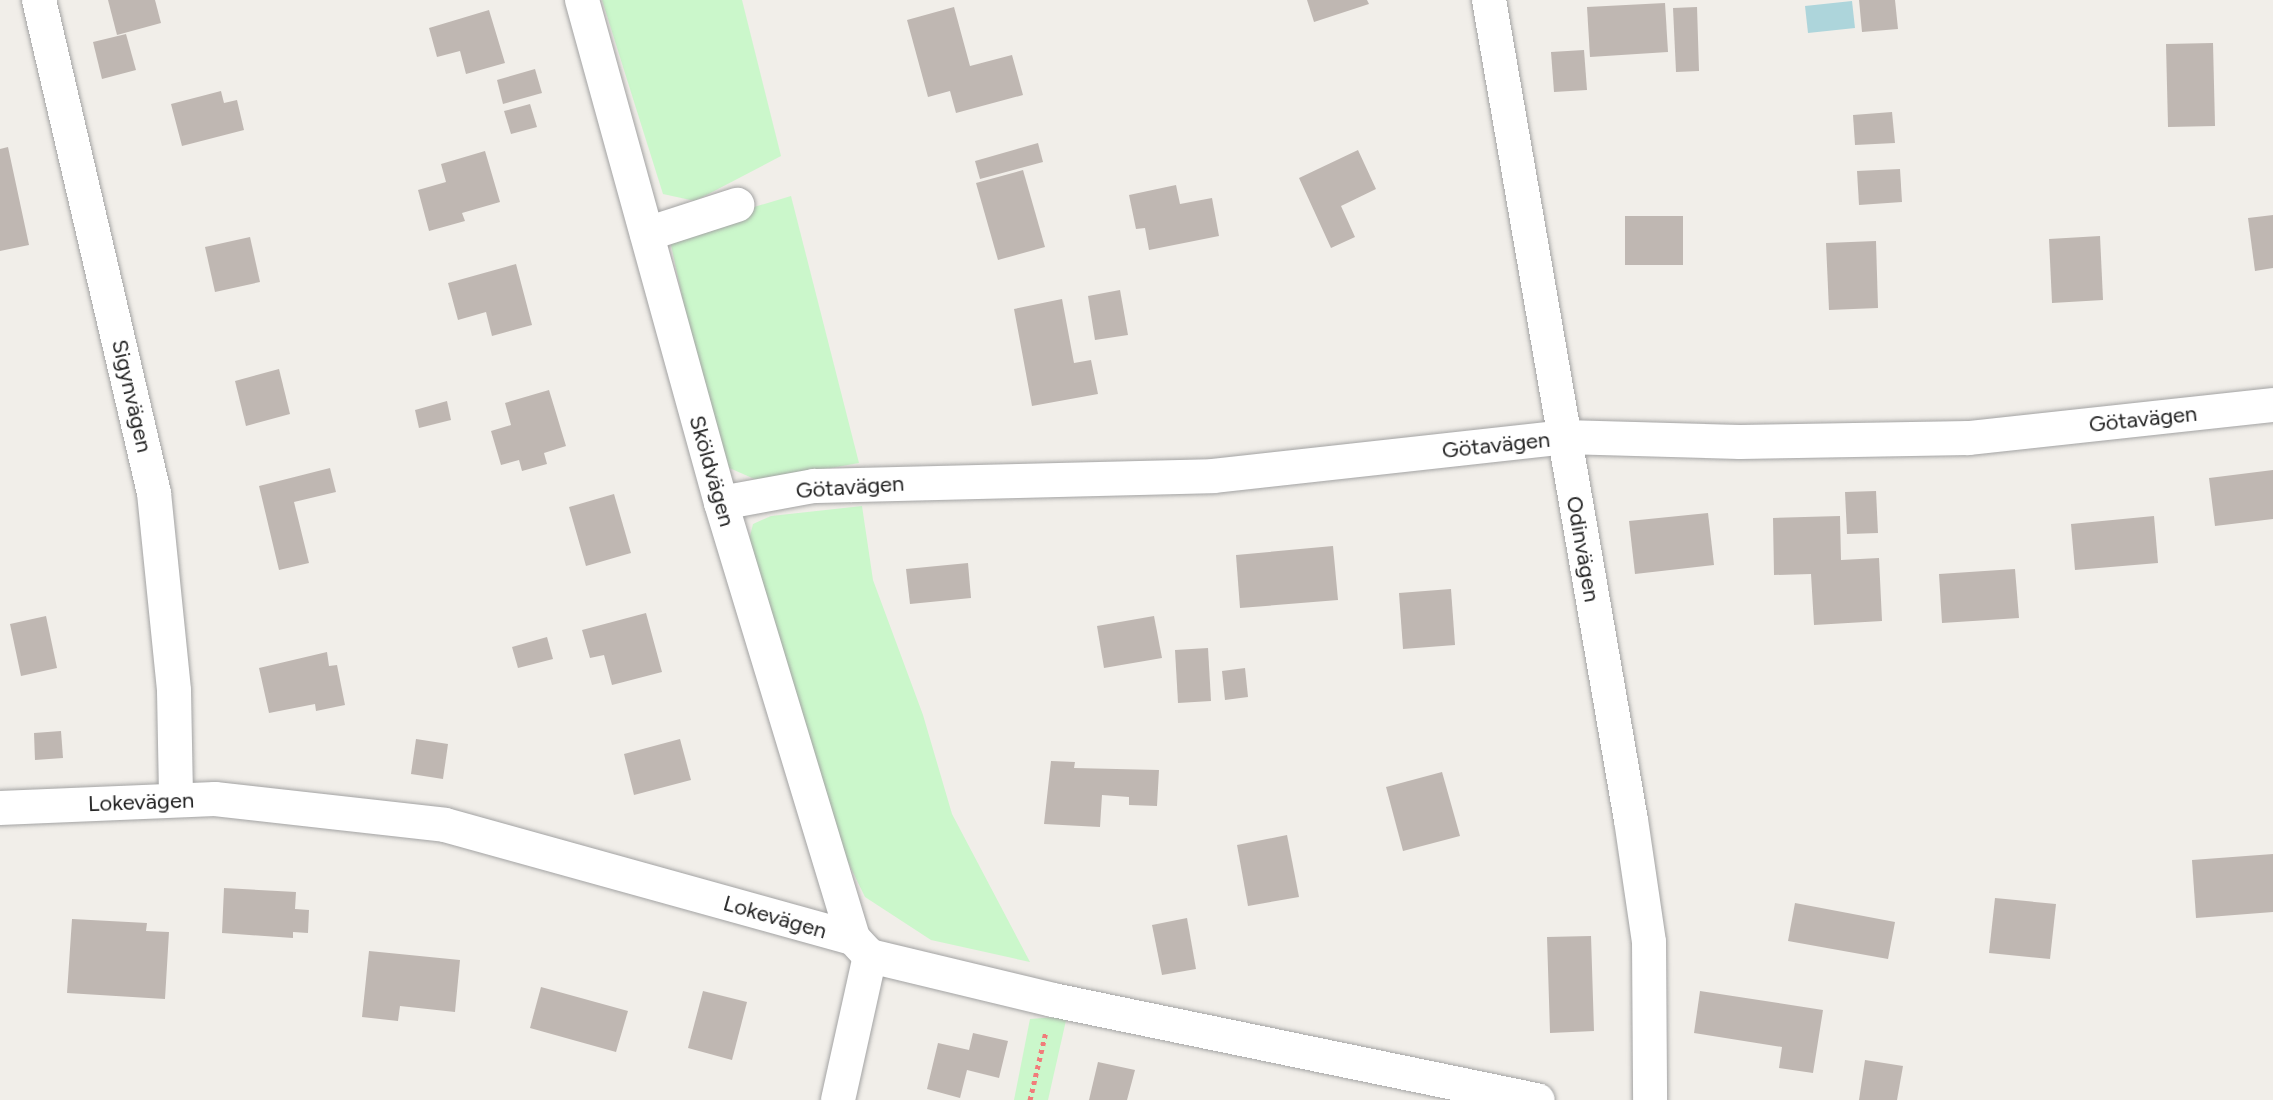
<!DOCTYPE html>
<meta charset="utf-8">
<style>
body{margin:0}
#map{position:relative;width:2273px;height:1100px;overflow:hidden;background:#f1eee9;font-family:Figtree,sans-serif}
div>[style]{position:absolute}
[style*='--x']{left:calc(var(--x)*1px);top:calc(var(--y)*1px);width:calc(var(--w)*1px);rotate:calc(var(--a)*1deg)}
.park>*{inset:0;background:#cbf7cb}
.water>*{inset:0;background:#add5db}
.building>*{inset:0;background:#bfb7b2}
.path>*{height:5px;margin-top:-2.5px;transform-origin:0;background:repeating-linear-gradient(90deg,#f17c7a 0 4px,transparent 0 8px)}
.roads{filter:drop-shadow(0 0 2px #a3a3a3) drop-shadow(0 0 2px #a3a3a3)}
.minor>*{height:34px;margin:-17px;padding:0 17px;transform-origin:17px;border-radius:17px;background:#fff}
span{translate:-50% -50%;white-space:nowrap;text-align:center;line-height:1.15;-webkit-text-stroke:8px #fff;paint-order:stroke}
.street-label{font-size:22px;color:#222}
</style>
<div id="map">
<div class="park">
<i style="clip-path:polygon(602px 0,742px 0,781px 156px,695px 201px,663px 194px)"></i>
<i style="clip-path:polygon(791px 196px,859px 463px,759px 481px,718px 463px,671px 245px,684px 228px)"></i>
<i style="clip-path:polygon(862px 506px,873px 580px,923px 715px,952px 814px,1030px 962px,931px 940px,865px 897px,845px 856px,746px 552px,753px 524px,771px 516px)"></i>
<i style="clip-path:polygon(1067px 1016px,1048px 1100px,1014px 1100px,1030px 1019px)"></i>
</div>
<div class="water">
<i style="clip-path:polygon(1852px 1px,1855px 28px,1808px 33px,1805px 6px)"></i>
</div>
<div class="building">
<i style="clip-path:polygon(108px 0,155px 0,161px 23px,117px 35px)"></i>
<i style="clip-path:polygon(1307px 0,1367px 0,1369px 4px,1314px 22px)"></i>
<i style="clip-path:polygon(1859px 0,1895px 0,1898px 29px,1862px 32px)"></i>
<i style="clip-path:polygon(1665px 3px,1668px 52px,1590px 57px,1587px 7px)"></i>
<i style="clip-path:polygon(954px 7px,970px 66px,1012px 55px,1023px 95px,956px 113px,950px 91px,928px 97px,907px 20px)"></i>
<i style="clip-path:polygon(1697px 7px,1699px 71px,1676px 72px,1673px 8px)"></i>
<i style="clip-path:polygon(489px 10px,505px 63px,466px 74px,460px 51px,437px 57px,429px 28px)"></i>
<i style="clip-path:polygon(126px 34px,136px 70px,102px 79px,93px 42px)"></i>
<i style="clip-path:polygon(2213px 43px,2215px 126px,2168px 127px,2166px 44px)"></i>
<i style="clip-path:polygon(1584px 50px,1587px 90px,1554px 92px,1551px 52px)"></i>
<i style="clip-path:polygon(535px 69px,542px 93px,503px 104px,497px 80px)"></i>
<i style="clip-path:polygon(221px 91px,224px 103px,237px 100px,244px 130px,182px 146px,171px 104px)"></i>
<i style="clip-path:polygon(530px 104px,537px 127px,511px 134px,504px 111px)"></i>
<i style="clip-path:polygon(1892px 112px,1895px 143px,1855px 145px,1853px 115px)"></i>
<i style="clip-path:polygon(1038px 143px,1043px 162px,980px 179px,975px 161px)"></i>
<i style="clip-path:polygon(8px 147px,29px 245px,0 251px,0 149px)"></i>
<i style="clip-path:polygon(1358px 150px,1376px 189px,1341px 206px,1355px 237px,1331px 248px,1299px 178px)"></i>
<i style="clip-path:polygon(485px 151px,500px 202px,462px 213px,465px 221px,429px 231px,418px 190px,446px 182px,441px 164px)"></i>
<i style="clip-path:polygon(1900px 169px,1902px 202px,1859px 205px,1857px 171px)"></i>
<i style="clip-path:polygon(1023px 170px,1045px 247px,998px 260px,976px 183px)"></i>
<i style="clip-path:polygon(1176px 185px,1180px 204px,1212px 198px,1219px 236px,1149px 250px,1145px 228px,1136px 229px,1129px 195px)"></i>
<i style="clip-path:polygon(2273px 215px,2273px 268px,2255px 271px,2248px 218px)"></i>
<i style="clip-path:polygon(1625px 216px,1683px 216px,1683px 265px,1625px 265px)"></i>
<i style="clip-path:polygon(2100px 236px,2103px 300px,2052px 303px,2049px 239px)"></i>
<i style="clip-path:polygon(250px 237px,260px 282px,215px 292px,205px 247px)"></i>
<i style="clip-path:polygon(1876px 241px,1878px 308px,1829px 310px,1826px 243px)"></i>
<i style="clip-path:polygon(516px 264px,532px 325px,492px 336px,486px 312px,458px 320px,448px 283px)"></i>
<i style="clip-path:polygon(1120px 290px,1128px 335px,1095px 340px,1088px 296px)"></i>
<i style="clip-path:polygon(1062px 299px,1074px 363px,1091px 360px,1098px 394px,1032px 406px,1014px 309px)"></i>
<i style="clip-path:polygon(279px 369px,290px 414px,246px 426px,235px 381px)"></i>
<i style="clip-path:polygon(549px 390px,566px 446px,544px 453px,547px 464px,522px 471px,519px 460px,501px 465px,491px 431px,511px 425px,505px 403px)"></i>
<i style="clip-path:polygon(447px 401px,451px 420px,419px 428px,415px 410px)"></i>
<i style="clip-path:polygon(330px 468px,336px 492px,294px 502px,309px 563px,279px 570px,259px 486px)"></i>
<i style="clip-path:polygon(2273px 470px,2273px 519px,2215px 526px,2209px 478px)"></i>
<i style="clip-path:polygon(1876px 491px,1878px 533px,1847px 534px,1845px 492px)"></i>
<i style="clip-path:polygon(614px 494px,631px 553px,586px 566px,569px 507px)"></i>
<i style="clip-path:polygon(1708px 513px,1714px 565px,1635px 574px,1629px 521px)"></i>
<i style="clip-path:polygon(1840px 516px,1841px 560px,1879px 558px,1882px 621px,1814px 625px,1811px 574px,1774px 575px,1773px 518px)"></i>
<i style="clip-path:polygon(2154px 516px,2158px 563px,2075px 570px,2071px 524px)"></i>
<i style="clip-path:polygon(1333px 546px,1338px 600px,1240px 608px,1236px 555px)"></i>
<i style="clip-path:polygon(968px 563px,971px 598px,910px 604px,906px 569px)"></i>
<i style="clip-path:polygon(2015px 569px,2019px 618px,1942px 623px,1939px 574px)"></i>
<i style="clip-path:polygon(1451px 589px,1455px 645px,1403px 649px,1399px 593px)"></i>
<i style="clip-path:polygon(646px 613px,662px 672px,612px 685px,604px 655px,590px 658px,582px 630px)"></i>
<i style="clip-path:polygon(46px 616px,57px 668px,21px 676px,10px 624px)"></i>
<i style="clip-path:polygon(1154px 616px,1162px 658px,1104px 668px,1097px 626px)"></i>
<i style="clip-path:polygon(547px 637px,553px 659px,518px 668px,512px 647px)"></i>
<i style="clip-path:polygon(1208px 648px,1211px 701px,1178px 703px,1175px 650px)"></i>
<i style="clip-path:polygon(327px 652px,329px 666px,337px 665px,345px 705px,316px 711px,315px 704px,269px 713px,259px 668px)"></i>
<i style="clip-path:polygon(1245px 668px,1248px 697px,1225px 700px,1222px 671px)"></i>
<i style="clip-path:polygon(61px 731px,63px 758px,35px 760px,34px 733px)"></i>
<i style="clip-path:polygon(416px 739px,448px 744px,443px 779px,411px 774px)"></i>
<i style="clip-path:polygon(680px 739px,691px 780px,634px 795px,624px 754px)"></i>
<i style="clip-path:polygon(1051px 761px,1075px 762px,1074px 768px,1159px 770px,1157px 806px,1129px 805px,1129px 797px,1102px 795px,1100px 827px,1044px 824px)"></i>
<i style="clip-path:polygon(1442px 772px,1460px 836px,1403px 851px,1386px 787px)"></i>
<i style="clip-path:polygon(1287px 835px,1299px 897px,1248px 906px,1237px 845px)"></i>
<i style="clip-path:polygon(2273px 854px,2273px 912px,2196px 918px,2192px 860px)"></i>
<i style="clip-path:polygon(224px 888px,296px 892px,295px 909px,309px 910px,308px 933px,293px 932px,293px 938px,222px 933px)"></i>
<i style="clip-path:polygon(1995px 898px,2056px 904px,2050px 959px,1989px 953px)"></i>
<i style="clip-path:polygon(1795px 903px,1895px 922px,1888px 959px,1788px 941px)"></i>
<i style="clip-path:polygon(1187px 918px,1196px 969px,1162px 975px,1152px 925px)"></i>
<i style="clip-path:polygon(72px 919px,147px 923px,146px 931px,169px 932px,165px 999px,67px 993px)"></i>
<i style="clip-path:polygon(1591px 936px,1594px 1031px,1550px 1033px,1547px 937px)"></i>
<i style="clip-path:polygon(369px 951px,460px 960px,455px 1012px,400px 1006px,398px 1021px,362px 1017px)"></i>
<i style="clip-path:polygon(541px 987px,628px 1011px,616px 1052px,530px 1028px)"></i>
<i style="clip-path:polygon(703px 991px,747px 1002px,732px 1060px,688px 1048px)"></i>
<i style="clip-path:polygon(1700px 991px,1823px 1010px,1813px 1073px,1779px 1068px,1782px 1047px,1694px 1033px)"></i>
<i style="clip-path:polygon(973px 1033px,1008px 1041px,999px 1078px,967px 1070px,960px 1098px,927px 1089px,938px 1043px,969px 1050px)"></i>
<i style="clip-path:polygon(1865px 1060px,1903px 1066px,1897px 1100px,1859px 1100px)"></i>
<i style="clip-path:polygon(1098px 1062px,1135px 1070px,1127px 1100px,1089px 1100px)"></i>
</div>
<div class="path">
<i style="--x:1030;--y:1100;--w:71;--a:-76.9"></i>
</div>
<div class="roads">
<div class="minor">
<i style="--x:39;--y:0;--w:506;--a:76.87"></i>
<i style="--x:154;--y:493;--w:199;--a:84.2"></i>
<i style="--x:174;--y:691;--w:109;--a:88.9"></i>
<i style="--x:582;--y:0;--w:522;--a:74.55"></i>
<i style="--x:721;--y:503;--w:455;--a:73.1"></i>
<i style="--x:1489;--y:0;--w:832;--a:80.18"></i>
<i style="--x:1631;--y:820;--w:123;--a:81.6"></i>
<i style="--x:1649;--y:942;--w:158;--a:89.6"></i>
<i style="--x:647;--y:234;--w:95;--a:-17.9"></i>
<i style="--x:721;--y:503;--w:95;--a:-10.4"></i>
<i style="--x:814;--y:486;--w:399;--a:-1.4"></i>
<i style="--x:1213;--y:476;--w:353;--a:-6.3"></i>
<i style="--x:1564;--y:437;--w:176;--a:1.6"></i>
<i style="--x:1740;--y:442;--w:229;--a:-1"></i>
<i style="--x:1969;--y:438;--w:306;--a:-6.2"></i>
<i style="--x:0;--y:808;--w:215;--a:-2.4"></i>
<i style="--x:215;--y:799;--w:231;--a:6.4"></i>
<i style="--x:445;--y:825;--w:423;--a:15.5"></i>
<i style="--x:853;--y:938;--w:25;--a:47"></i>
<i style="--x:870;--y:956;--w:188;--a:13.5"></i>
<i style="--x:1053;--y:1000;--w:495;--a:11.7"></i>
<i style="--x:838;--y:1100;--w:148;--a:-77.5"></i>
</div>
</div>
<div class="street-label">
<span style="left:132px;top:396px;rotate:77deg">Sigynvägen</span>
<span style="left:2143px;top:419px;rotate:-6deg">Götavägen</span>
<span style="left:1496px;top:445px;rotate:-6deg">Götavägen</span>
<span style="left:712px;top:471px;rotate:74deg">Sköldvägen</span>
<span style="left:850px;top:487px;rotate:-4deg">Götavägen</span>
<span style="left:1583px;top:549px;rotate:80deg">Odinvägen</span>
<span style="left:141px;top:802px;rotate:-2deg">Lokevägen</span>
<span style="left:775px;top:917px;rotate:16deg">Lokevägen</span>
</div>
</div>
